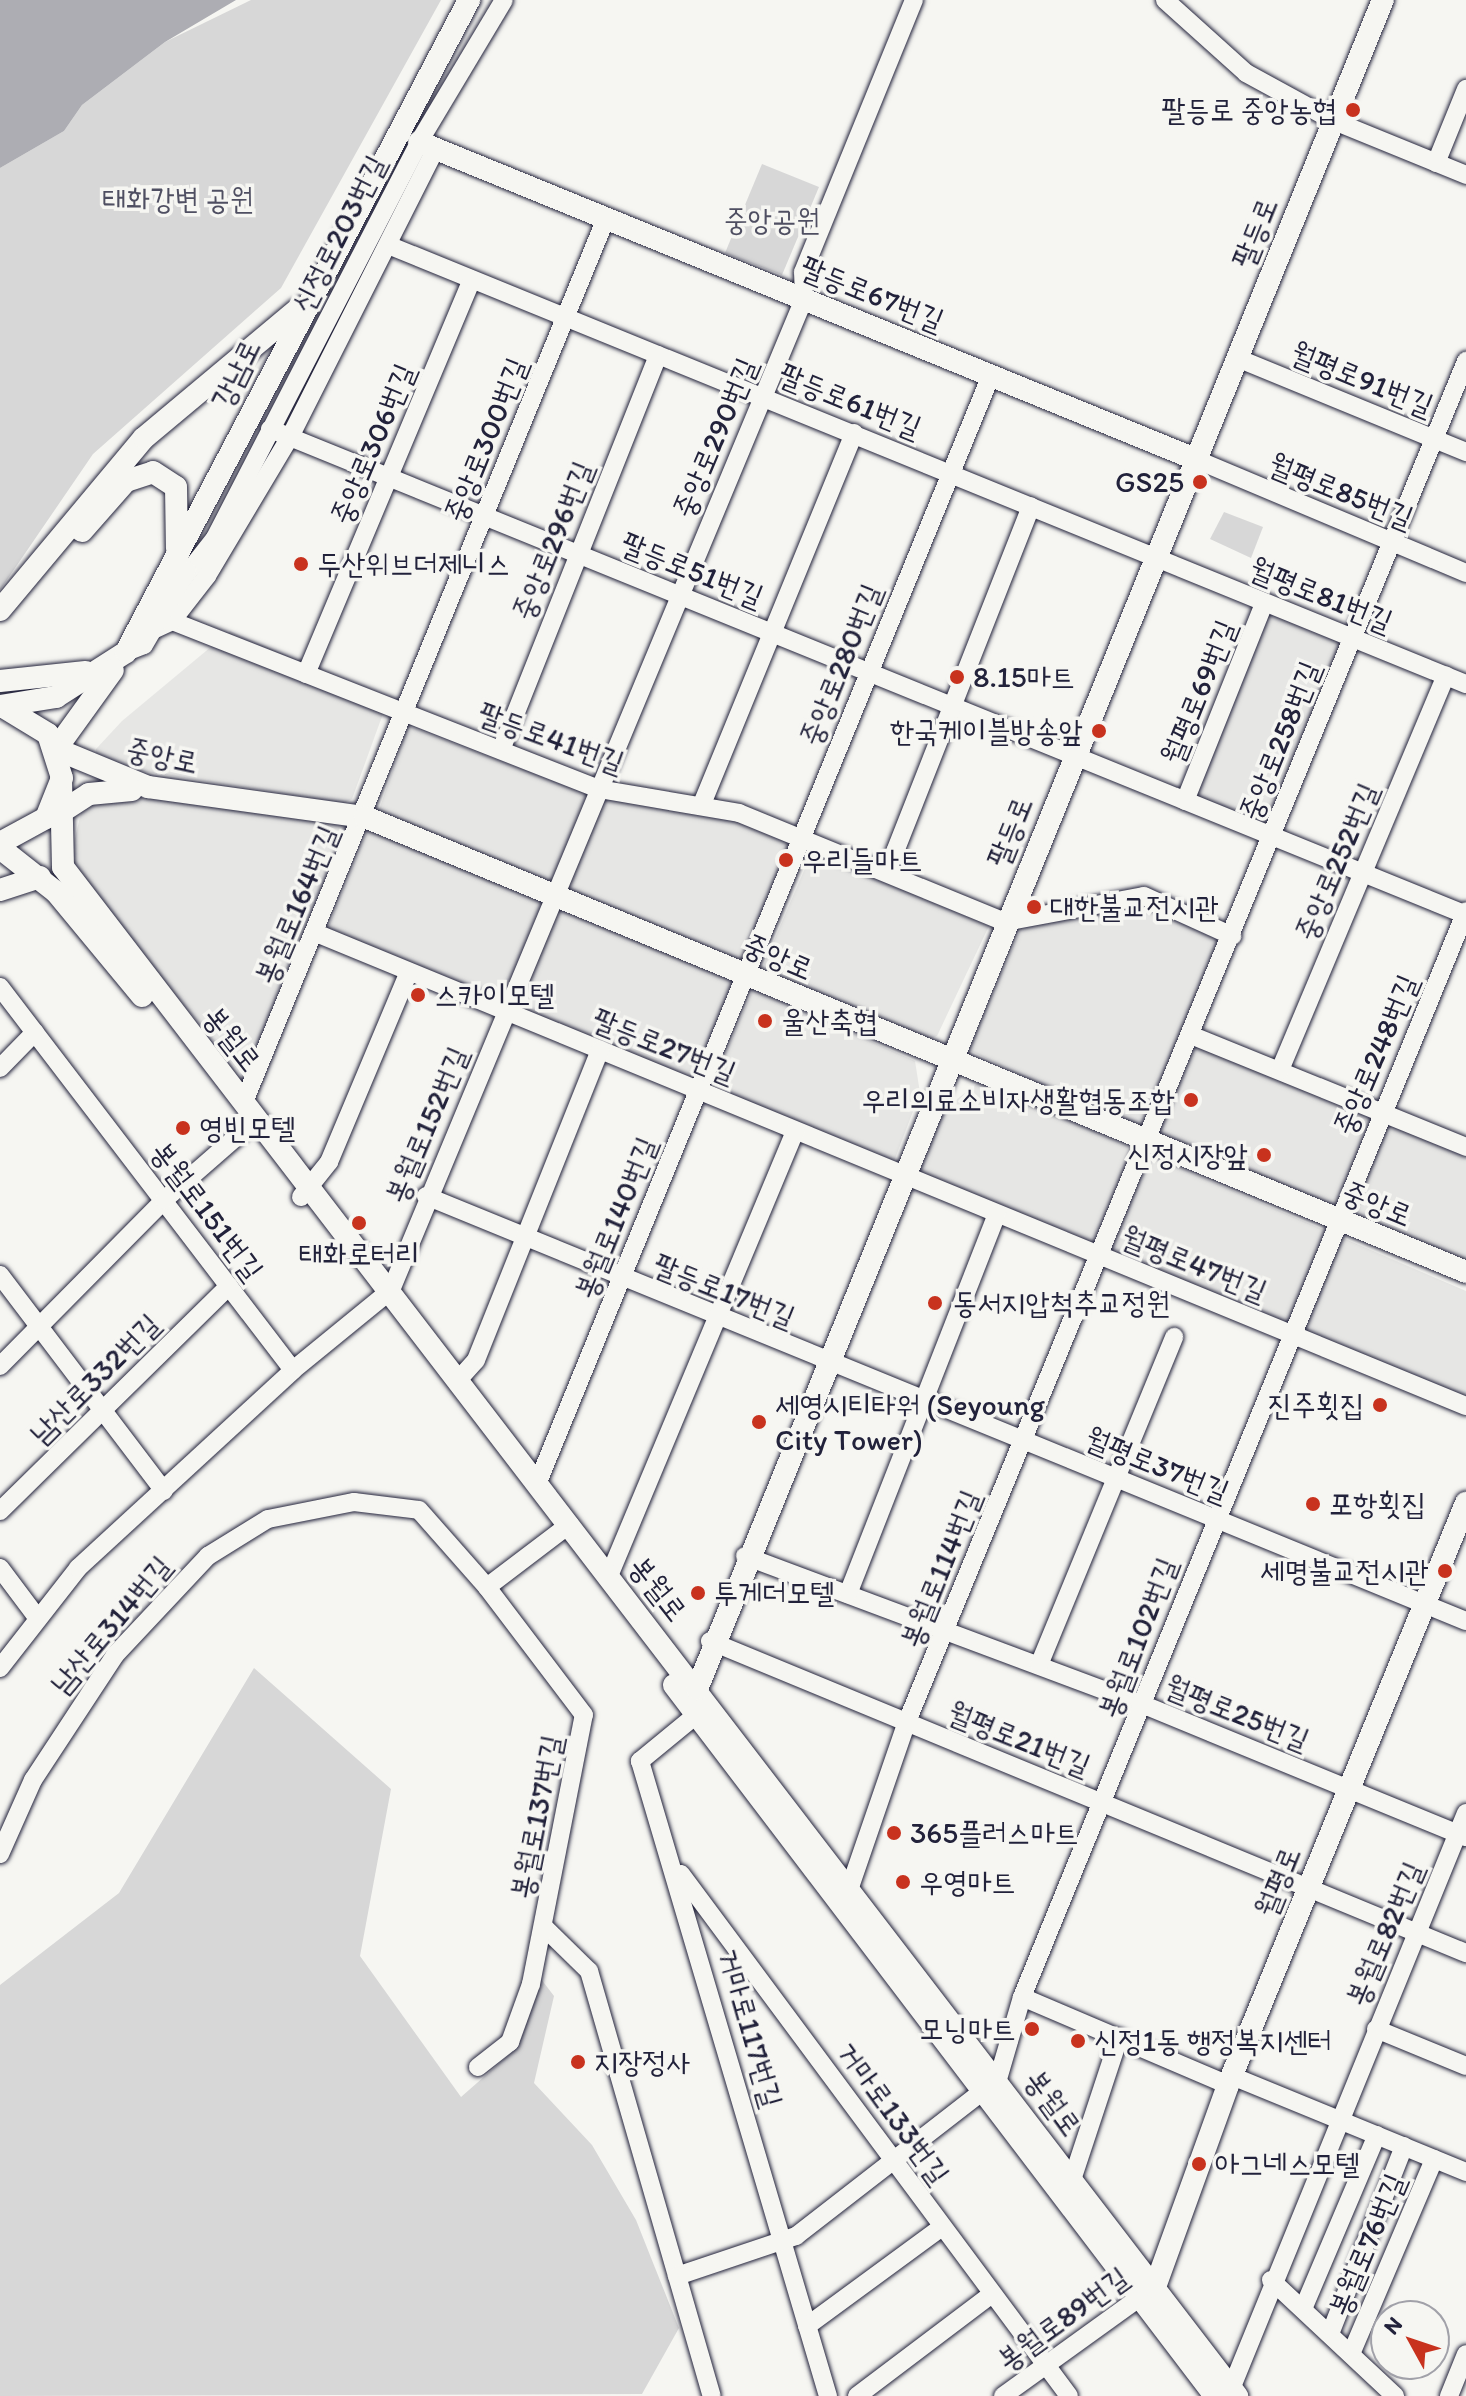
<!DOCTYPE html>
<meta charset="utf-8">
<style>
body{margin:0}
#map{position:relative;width:1466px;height:2396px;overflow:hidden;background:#f6f6f2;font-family:Itim,"Poor Story",sans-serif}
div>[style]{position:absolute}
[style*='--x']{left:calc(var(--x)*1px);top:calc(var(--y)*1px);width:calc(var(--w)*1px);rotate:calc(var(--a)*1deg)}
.built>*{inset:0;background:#e6e6e4}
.green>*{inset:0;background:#d7d7d7}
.water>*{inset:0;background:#adadb3}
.roads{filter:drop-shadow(0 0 2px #22223b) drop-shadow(0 0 2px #22223b)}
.minor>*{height:18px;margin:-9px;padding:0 9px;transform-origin:9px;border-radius:9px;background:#f6f6f2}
.major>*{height:22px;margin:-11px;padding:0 11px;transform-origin:11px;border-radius:11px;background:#f6f6f2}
.dots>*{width:22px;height:22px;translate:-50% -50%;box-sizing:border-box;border:4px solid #f6f6f2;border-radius:50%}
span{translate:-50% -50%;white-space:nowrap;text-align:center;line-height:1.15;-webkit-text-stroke:7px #f6f6f2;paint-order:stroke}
.poi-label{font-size:30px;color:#22223b}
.right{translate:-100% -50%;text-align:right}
.left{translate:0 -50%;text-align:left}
.park-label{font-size:30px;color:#4f4f62}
.street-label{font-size:30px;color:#22223b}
.north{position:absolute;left:1370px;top:2300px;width:80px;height:80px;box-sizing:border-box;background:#f6f6f2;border:2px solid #a1a1a9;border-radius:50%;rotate:310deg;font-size:22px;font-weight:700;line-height:32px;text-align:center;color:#22223b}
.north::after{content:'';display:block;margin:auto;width:28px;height:36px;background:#c8321e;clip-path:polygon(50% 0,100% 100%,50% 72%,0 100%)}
</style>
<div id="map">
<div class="built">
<i style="clip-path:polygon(1266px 609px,1345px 640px,1269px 830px,1192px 797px)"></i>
<i style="clip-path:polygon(230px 631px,302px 662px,384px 711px,352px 799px,344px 803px,96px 764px,96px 749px,122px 721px)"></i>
<i style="clip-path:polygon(408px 726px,579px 791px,728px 817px,789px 839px,791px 848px,743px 966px,379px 810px)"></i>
<i style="clip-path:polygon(133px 794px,357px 825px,251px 1065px,239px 1071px,68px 867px,82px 809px,97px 798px)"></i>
<i style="clip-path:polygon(368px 829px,737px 982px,696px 1082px,327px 930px)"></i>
<i style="clip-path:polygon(812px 852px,989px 926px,937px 1036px,927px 1040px,767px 972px,764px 964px)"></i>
<i style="clip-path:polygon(1140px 903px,1218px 940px,1143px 1134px,969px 1050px,1024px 921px)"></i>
<i style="clip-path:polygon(753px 989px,915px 1061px,920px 1093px,893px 1164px,711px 1088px)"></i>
<i style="clip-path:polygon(1197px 1044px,1466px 1154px,1466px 1265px,1156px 1139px)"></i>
<i style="clip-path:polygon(979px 1082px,1134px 1149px,1091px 1247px,918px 1174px,943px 1110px)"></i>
<i style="clip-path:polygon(1150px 1155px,1466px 1291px,1466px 1403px,1109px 1255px)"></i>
</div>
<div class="green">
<i style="clip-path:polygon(251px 0,441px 0,281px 288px,93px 454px,0 590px,0 168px,64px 131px,82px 105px,165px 42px)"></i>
<i style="clip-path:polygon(762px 164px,819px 187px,782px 275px,725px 253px)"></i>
<i style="clip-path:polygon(1224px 512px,1263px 527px,1251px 558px,1210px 539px)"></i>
<i style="clip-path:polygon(254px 1668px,391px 1789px,360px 1956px,461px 2097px,511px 2053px,541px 1979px,554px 1996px,534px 2083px,592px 2145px,636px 2220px,679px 2328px,642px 2394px,0 2396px,0 1985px,119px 1893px)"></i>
</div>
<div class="water">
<i style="clip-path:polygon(0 0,236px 0,165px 42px,82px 105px,64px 131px,0 168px)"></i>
</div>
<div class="roads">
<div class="minor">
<i style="--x:1165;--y:0;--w:109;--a:42"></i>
<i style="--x:1246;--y:73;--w:100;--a:28.6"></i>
<i style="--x:1334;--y:121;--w:143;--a:22.2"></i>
<i style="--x:1436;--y:163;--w:80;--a:-67.9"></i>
<i style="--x:388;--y:245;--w:1164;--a:22.16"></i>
<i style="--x:1237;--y:358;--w:248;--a:22.3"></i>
<i style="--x:270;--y:429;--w:1291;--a:22.11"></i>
<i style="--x:1195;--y:459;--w:294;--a:22.8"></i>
<i style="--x:182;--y:580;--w:53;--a:-51.8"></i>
<i style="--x:215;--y:538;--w:445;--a:-62.7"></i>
<i style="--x:419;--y:142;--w:165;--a:-59.1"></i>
<i style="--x:172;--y:621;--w:459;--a:21.5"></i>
<i style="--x:599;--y:789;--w:142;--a:9.7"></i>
<i style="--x:739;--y:813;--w:287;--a:22.3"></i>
<i style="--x:1005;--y:922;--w:141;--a:-10.6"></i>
<i style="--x:1144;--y:896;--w:97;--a:24.4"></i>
<i style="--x:155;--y:629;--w:19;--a:-25"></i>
<i style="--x:172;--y:621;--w:57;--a:-52.1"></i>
<i style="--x:207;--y:576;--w:162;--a:-59.2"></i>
<i style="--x:290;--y:437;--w:324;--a:-63.2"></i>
<i style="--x:126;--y:652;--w:19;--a:-21"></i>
<i style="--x:144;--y:645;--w:86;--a:-59.8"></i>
<i style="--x:306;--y:674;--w:428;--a:-67.2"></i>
<i style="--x:501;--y:750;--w:425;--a:-68.3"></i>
<i style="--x:1185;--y:801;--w:213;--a:-68.2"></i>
<i style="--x:702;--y:804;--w:401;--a:-67.7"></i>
<i style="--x:887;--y:872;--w:393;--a:-68.5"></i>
<i style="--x:316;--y:933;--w:1243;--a:22.36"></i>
<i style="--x:0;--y:987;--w:482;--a:52.6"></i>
<i style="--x:1193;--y:1036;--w:295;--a:22.1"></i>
<i style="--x:0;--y:1068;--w:50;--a:-45.8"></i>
<i style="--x:1280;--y:1070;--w:428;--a:-67.2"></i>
<i style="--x:244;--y:1102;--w:955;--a:-67.73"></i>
<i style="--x:426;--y:1196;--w:1123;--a:22.23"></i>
<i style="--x:301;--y:1197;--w:45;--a:-51.3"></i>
<i style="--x:329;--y:1162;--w:206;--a:-67.2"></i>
<i style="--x:0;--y:1275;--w:271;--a:52.8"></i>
<i style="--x:0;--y:1366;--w:233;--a:-45.3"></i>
<i style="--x:164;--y:1200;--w:123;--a:-41.1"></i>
<i style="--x:459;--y:1379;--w:25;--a:-48"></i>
<i style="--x:476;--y:1360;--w:334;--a:-68.2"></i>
<i style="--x:538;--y:1482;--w:1196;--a:-67.74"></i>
<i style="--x:0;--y:1511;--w:321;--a:-44.5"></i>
<i style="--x:745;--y:1556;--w:426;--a:20.5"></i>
<i style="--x:1144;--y:1705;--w:348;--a:22.3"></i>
<i style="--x:0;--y:1568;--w:60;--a:53.1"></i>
<i style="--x:609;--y:1576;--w:482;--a:-67.3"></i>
<i style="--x:848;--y:1594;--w:408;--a:-68.6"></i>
<i style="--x:710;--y:1641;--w:818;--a:22.43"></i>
<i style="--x:1039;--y:1665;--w:355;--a:-67.6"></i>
<i style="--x:0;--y:1668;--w:127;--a:-52"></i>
<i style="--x:78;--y:1568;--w:292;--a:-42.6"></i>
<i style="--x:293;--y:1370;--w:127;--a:-39.2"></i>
<i style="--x:391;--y:1290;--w:1074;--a:-67.38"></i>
<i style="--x:804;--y:299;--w:27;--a:-92"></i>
<i style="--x:803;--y:272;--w:294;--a:-67.8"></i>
<i style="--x:707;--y:1706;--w:87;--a:140.6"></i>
<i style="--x:640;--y:1761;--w:662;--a:73.51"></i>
<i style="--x:0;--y:1854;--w:81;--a:-66"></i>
<i style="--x:33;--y:1780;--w:149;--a:-56.7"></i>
<i style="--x:115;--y:1655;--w:136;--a:-46.8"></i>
<i style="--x:208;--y:1556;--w:70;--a:-31.7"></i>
<i style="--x:268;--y:1519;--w:88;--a:-11.2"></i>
<i style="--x:354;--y:1502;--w:65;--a:7"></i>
<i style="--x:419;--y:1510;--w:103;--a:48.6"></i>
<i style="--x:681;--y:1874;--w:650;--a:53.38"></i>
<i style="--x:850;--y:1887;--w:172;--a:-71"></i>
<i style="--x:906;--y:1724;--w:1474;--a:-67.66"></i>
<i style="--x:544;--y:1927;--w:63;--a:44.4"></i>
<i style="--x:589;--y:1971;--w:442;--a:73.9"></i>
<i style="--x:1022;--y:1997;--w:224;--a:23.1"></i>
<i style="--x:1376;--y:2029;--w:97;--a:22.3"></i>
<i style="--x:478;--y:2067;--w:41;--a:-38"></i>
<i style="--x:510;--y:2042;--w:62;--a:-70.1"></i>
<i style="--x:531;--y:1984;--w:274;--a:-78.9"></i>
<i style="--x:584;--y:1715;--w:161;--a:-127.2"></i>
<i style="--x:487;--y:1587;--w:104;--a:-37.2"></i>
<i style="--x:1232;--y:2076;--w:253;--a:22.3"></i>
<i style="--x:998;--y:2079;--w:85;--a:-73.7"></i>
<i style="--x:1022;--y:1997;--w:1173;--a:-67.76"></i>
<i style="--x:1072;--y:2180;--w:150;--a:-71.7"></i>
<i style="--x:677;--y:2276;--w:126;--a:-18.6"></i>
<i style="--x:796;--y:2236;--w:238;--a:-37.8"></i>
<i style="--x:1271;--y:2280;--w:170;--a:43.1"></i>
<i style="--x:1303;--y:2309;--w:189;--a:-67"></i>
<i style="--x:807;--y:2326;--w:167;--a:-36.3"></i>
<i style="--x:1330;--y:2334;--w:202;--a:-68.5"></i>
<i style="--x:1351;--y:2354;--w:212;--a:-66.9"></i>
<i style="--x:1231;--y:2389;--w:622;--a:-67.81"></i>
<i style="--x:857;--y:2396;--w:169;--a:-37.1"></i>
<i style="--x:1003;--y:2396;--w:181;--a:-35.8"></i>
<i style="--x:1449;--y:2396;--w:45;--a:-68"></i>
</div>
<div class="major">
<i style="--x:419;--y:142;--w:838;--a:22.22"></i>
<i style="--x:82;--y:531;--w:67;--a:-48.7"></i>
<i style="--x:126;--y:481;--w:28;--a:-18"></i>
<i style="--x:153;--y:472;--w:27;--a:33"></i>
<i style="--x:176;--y:487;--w:61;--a:89.1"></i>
<i style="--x:0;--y:610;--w:224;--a:-50.1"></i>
<i style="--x:144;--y:438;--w:199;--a:-39.9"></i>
<i style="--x:0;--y:681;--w:86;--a:-6"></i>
<i style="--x:0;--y:706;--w:57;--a:-9.1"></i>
<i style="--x:56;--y:697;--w:83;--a:-32.7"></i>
<i style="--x:126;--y:652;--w:737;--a:-62.25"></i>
<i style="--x:56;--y:749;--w:100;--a:22.4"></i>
<i style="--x:148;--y:787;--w:219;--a:7.9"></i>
<i style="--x:365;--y:817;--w:1191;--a:22.45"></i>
<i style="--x:56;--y:749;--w:97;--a:-54.2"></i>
<i style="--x:61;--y:779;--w:88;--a:88.7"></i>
<i style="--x:63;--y:867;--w:1928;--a:52.48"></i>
<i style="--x:55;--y:816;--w:40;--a:-32.9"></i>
<i style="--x:89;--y:794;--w:43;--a:-5.3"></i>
<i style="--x:0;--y:843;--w:52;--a:-28.5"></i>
<i style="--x:46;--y:818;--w:43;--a:-68.2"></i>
<i style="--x:62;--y:778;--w:46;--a:-107.7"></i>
<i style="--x:48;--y:734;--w:50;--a:-148.8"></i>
<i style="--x:0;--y:848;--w:71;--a:38.2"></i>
<i style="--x:56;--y:892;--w:135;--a:50.4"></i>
<i style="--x:0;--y:890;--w:42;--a:-18"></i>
<i style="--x:674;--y:1685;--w:893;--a:52.73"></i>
<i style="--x:697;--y:1689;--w:1823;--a:-67.9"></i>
<i style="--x:1155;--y:2287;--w:215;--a:-70.1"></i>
<i style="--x:1228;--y:2085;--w:629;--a:-67.76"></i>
</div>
</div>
<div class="dots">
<i style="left:1353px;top:110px;background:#c8321e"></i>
<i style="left:1200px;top:482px;background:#c8321e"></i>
<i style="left:301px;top:564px;background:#c8321e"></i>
<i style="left:957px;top:677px;background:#c8321e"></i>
<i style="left:1099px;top:731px;background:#c8321e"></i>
<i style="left:786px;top:860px;background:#c8321e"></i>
<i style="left:1034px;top:907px;background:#c8321e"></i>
<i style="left:418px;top:995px;background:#c8321e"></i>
<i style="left:765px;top:1021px;background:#c8321e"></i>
<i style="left:1191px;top:1100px;background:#c8321e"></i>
<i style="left:183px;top:1128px;background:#c8321e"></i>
<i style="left:1264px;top:1155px;background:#c8321e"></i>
<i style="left:359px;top:1223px;background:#c8321e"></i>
<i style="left:935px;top:1303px;background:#c8321e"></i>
<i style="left:1380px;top:1405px;background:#c8321e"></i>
<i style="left:759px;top:1422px;background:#c8321e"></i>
<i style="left:1313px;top:1504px;background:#c8321e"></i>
<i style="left:1445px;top:1571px;background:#c8321e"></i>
<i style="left:698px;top:1593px;background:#c8321e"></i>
<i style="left:894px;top:1833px;background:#c8321e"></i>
<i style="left:903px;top:1882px;background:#c8321e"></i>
<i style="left:1032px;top:2029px;background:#c8321e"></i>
<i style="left:1078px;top:2041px;background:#c8321e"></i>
<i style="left:578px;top:2062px;background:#c8321e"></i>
<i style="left:1199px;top:2164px;background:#c8321e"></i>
</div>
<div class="poi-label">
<span class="right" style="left:1337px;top:110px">팔등로 중앙농협</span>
<span class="right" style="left:1184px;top:482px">GS25</span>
<span class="left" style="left:317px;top:564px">두산위브더제니스</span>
<span class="left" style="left:973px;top:677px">8.15마트</span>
<span class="right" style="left:1083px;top:731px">한국케이블방송앞</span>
<span class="left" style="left:802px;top:860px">우리들마트</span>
<span class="left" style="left:1050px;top:907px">대한불교전시관</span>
<span class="left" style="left:434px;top:995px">스카이모텔</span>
<span class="left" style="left:781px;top:1021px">울산축협</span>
<span class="right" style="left:1175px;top:1100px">우리의료소비자생활협동조합</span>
<span class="left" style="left:199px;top:1128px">영빈모텔</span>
<span class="right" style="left:1248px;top:1155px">신정시장앞</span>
<span style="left:359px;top:1254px">태화로터리</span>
<span class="left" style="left:953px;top:1303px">동서지압척추교정원</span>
<span class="left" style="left:775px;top:1422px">세영시티타워 (Seyoung<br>City Tower)</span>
<span class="right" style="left:1364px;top:1405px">진주횟집</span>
<span class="left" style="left:1329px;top:1504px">포항횟집</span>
<span class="right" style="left:1429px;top:1571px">세명불교전시관</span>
<span class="left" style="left:714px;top:1593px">투게더모텔</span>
<span class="left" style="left:910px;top:1833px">365플러스마트</span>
<span class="left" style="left:919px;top:1882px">우영마트</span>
<span class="right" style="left:1016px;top:2029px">모닝마트</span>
<span class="left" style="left:1094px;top:2041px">신정1동 행정복지센터</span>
<span class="left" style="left:594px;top:2062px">지장정사</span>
<span class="left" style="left:1215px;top:2164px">아그네스모텔</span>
</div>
<div class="park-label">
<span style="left:178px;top:199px">태화강변 공원</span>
<span style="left:772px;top:220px">중앙공원</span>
</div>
<div class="street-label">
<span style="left:1255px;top:233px;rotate:-68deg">팔등로</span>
<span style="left:339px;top:234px;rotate:-63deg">신정로203번길</span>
<span style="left:872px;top:294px;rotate:22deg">팔등로67번길</span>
<span style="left:236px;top:374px;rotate:-64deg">강남로</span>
<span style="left:1362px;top:379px;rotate:22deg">월평로91번길</span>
<span style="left:850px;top:401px;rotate:22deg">팔등로61번길</span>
<span style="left:715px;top:438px;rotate:-67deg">중앙로290번길</span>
<span style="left:486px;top:440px;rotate:-68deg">중앙로300번길</span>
<span style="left:373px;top:444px;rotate:-67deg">중앙로306번길</span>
<span style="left:1341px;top:491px;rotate:22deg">월평로85번길</span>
<span style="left:553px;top:541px;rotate:-68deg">중앙로296번길</span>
<span style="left:692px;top:570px;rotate:22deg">팔등로51번길</span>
<span style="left:1321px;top:595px;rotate:22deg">월평로81번길</span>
<span style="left:841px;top:665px;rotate:-68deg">중앙로280번길</span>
<span style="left:1199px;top:692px;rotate:-68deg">월평로69번길</span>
<span style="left:551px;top:738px;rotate:20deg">팔등로41번길</span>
<span style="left:1280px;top:741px;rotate:-68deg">중앙로258번길</span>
<span style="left:162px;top:756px;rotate:12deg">중앙로</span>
<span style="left:1010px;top:832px;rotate:-68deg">팔등로</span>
<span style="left:1337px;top:862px;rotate:-67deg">중앙로252번길</span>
<span style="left:297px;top:905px;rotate:-67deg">봉월로164번길</span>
<span style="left:778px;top:957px;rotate:23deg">중앙로</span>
<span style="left:232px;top:1039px;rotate:52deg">봉월로</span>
<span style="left:664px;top:1046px;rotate:22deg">팔등로27번길</span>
<span style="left:1376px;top:1055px;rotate:-67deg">중앙로248번길</span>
<span style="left:427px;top:1125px;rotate:-67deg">봉월로152번길</span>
<span style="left:1377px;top:1204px;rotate:22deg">중앙로</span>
<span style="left:207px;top:1211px;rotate:53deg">봉월로151번길</span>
<span style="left:616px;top:1218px;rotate:-68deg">봉월로140번길</span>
<span style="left:1194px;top:1264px;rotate:22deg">월평로47번길</span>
<span style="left:724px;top:1291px;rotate:22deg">팔등로17번길</span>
<span style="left:95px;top:1379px;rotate:-45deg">남산로332번길</span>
<span style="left:1157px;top:1465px;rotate:22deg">월평로37번길</span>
<span style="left:941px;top:1569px;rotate:-68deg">봉월로114번길</span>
<span style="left:658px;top:1589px;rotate:52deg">봉월로</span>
<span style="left:111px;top:1625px;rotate:-50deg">남산로314번길</span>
<span style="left:1138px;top:1638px;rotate:-69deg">봉월로102번길</span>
<span style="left:1237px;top:1713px;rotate:22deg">월평로25번길</span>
<span style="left:1019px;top:1739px;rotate:22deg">월평로21번길</span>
<span style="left:537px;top:1817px;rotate:-79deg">봉월로137번길</span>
<span style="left:1278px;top:1882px;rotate:-68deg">월평로</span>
<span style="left:1385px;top:1934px;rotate:-67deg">봉월로82번길</span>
<span style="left:750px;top:2028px;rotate:74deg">거마로117번길</span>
<span style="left:1053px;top:2103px;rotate:54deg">봉월로</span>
<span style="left:893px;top:2113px;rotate:54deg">거마로133번길</span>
<span style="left:1367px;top:2245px;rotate:-67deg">봉월로76번길</span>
<span style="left:1063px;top:2319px;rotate:-36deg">봉월로89번길</span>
</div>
<div class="north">N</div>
</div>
